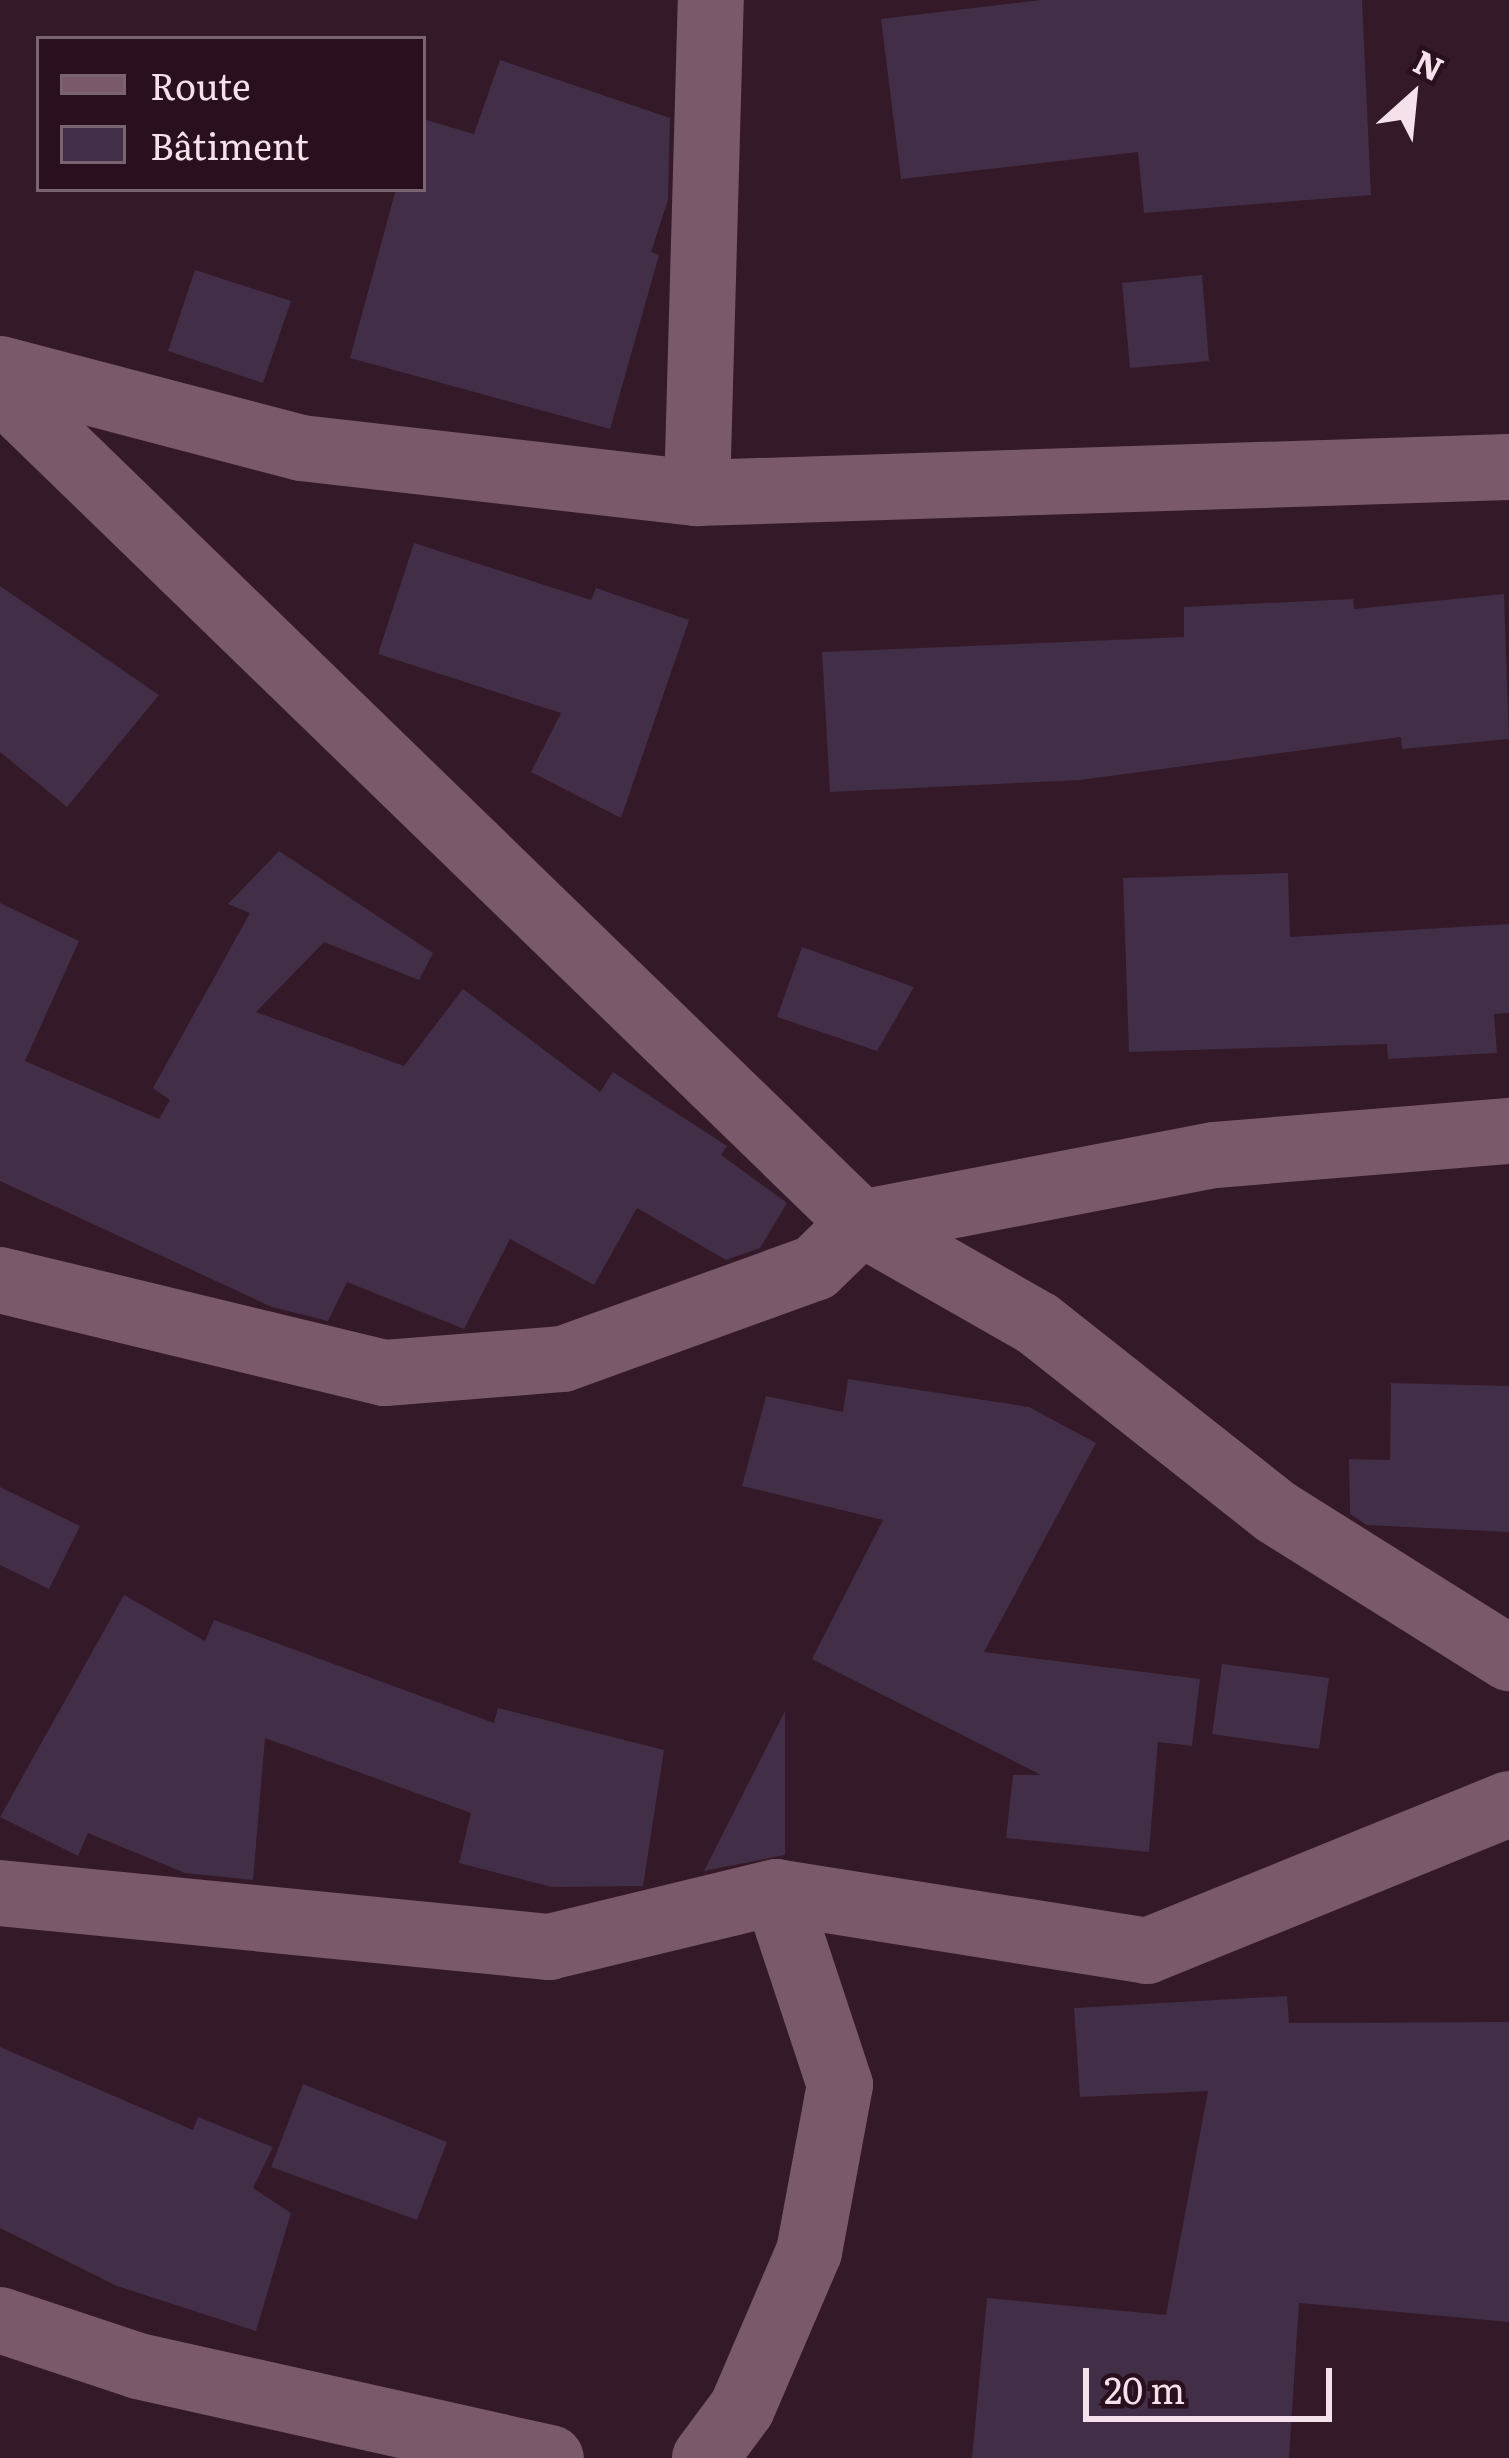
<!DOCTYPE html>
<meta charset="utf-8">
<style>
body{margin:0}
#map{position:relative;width:1509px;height:2458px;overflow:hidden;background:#341928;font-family:Literata,serif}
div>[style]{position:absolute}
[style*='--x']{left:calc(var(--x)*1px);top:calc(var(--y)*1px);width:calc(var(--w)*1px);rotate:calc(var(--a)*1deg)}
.building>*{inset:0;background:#422e46}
.minor>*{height:66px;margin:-33px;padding:0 33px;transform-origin:33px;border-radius:33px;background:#79596a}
span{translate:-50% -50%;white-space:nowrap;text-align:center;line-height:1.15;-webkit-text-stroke:10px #2a101f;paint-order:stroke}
.legend{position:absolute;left:36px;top:36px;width:390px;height:156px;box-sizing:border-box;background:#2a101f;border:3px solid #7b6471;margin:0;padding:15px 21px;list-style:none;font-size:36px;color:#f5e1eb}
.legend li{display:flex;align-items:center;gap:24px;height:60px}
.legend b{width:60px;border:3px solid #7b6471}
.north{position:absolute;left:1353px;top:36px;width:120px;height:120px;-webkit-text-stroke:9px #2a101f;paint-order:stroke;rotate:27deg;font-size:33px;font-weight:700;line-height:48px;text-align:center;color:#f5e1eb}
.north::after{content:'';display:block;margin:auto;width:42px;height:54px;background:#f5e1eb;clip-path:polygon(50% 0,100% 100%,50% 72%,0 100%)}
.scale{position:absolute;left:1083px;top:2368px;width:249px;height:54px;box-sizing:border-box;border:6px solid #f5e1eb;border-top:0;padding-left:15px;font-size:36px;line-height:42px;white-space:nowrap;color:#f5e1eb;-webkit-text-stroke:9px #2a101f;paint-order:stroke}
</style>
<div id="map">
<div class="building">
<i style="clip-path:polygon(1041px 0,1362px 0,1371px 195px,1144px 213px,1138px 152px,901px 179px,881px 19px)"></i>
<i style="clip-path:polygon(500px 60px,670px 118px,668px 200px,651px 252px,659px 255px,610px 429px,350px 358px,396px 189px,423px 189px,423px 119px,474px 134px)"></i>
<i style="clip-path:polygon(195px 270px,291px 301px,263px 383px,168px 351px)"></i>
<i style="clip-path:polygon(1202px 275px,1209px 361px,1130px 368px,1122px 283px)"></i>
<i style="clip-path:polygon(414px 543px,591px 600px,596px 588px,689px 620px,621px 818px,531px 772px,561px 713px,378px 654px)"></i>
<i style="clip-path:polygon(0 586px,159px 695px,67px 807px,0 752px)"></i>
<i style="clip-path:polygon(1504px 594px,1509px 739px,1402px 749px,1401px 737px,1080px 780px,830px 792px,822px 652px,1184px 637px,1184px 607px,1353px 599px,1354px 609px)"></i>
<i style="clip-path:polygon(279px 851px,433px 953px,419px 980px,324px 942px,256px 1012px,404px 1066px,463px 989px,600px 1092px,613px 1072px,727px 1146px,721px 1155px,787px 1203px,760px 1248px,726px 1260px,637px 1208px,594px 1285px,510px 1239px,464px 1329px,347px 1282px,328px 1321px,272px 1307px,0 1181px,0 903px,79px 941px,25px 1061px,159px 1119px,170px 1100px,153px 1088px,250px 913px,228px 904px)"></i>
<i style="clip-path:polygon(1288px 873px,1290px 937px,1509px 924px,1509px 1013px,1494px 1014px,1497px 1053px,1388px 1059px,1387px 1044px,1129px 1052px,1123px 878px)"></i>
<i style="clip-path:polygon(802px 947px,914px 987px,877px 1051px,777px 1017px)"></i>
<i style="clip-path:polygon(848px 1379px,1029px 1407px,1096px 1443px,984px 1652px,1200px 1679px,1192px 1746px,1158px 1742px,1149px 1852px,1006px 1838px,1013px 1775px,1041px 1775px,812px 1659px,883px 1520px,742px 1486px,766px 1396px,843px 1412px)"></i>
<i style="clip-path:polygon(1391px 1383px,1509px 1386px,1509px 1532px,1367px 1525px,1350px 1514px,1349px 1459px,1390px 1460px)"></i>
<i style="clip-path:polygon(0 1487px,80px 1526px,49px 1589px,0 1565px)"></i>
<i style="clip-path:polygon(124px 1595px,205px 1641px,214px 1620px,494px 1723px,498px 1708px,664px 1750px,643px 1886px,552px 1887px,459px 1863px,471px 1813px,265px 1738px,253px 1880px,185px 1873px,88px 1833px,78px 1856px,0 1817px)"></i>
<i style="clip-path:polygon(1222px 1664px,1329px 1678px,1319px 1749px,1212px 1734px)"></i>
<i style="clip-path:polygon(785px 1711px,785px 1855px,704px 1871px)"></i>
<i style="clip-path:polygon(1287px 1996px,1289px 2023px,1509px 2022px,1509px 2322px,1299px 2303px,1289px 2458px,972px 2458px,987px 2298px,1166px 2315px,1208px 2091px,1080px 2097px,1074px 2008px)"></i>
<i style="clip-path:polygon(0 2047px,193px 2130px,198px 2117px,273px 2147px,253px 2188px,291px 2213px,256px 2331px,117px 2286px,0 2228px)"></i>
<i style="clip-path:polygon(303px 2084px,447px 2142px,417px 2220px,271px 2167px)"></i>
</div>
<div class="minor">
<i style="--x:0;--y:369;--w:311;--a:14.7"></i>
<i style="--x:301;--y:448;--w:399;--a:6.5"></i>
<i style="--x:697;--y:493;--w:812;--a:-1.83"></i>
<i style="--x:0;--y:388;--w:1199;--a:44.12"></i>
<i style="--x:861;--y:1223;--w:204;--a:29.7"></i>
<i style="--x:1038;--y:1324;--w:303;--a:38.3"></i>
<i style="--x:1276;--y:1512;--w:275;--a:32.1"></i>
<i style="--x:697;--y:493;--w:493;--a:-88.4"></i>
<i style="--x:0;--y:1280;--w:396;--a:13.6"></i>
<i style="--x:385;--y:1373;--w:179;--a:-4.5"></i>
<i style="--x:563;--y:1359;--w:268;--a:-19.9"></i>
<i style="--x:815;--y:1268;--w:64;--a:-44.4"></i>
<i style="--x:861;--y:1223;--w:360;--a:-10.9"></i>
<i style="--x:1215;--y:1155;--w:295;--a:-4.7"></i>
<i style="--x:0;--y:1893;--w:552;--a:5.62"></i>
<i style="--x:549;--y:1947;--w:234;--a:-13.6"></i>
<i style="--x:776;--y:1892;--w:376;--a:9"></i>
<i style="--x:1147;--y:1951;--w:391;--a:-22.1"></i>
<i style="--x:0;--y:2320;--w:145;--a:18.4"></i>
<i style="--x:138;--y:2366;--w:423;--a:12.6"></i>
<i style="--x:705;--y:2458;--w:62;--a:-53.5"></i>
<i style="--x:742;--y:2408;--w:170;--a:-66.8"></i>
<i style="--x:809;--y:2252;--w:170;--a:-79.5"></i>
<i style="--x:840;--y:2085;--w:203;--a:-108.3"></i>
</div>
<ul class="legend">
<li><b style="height:15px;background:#79596a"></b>Route</li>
<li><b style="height:33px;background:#422e46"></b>Bâtiment</li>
</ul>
<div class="north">N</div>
<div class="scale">20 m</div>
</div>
